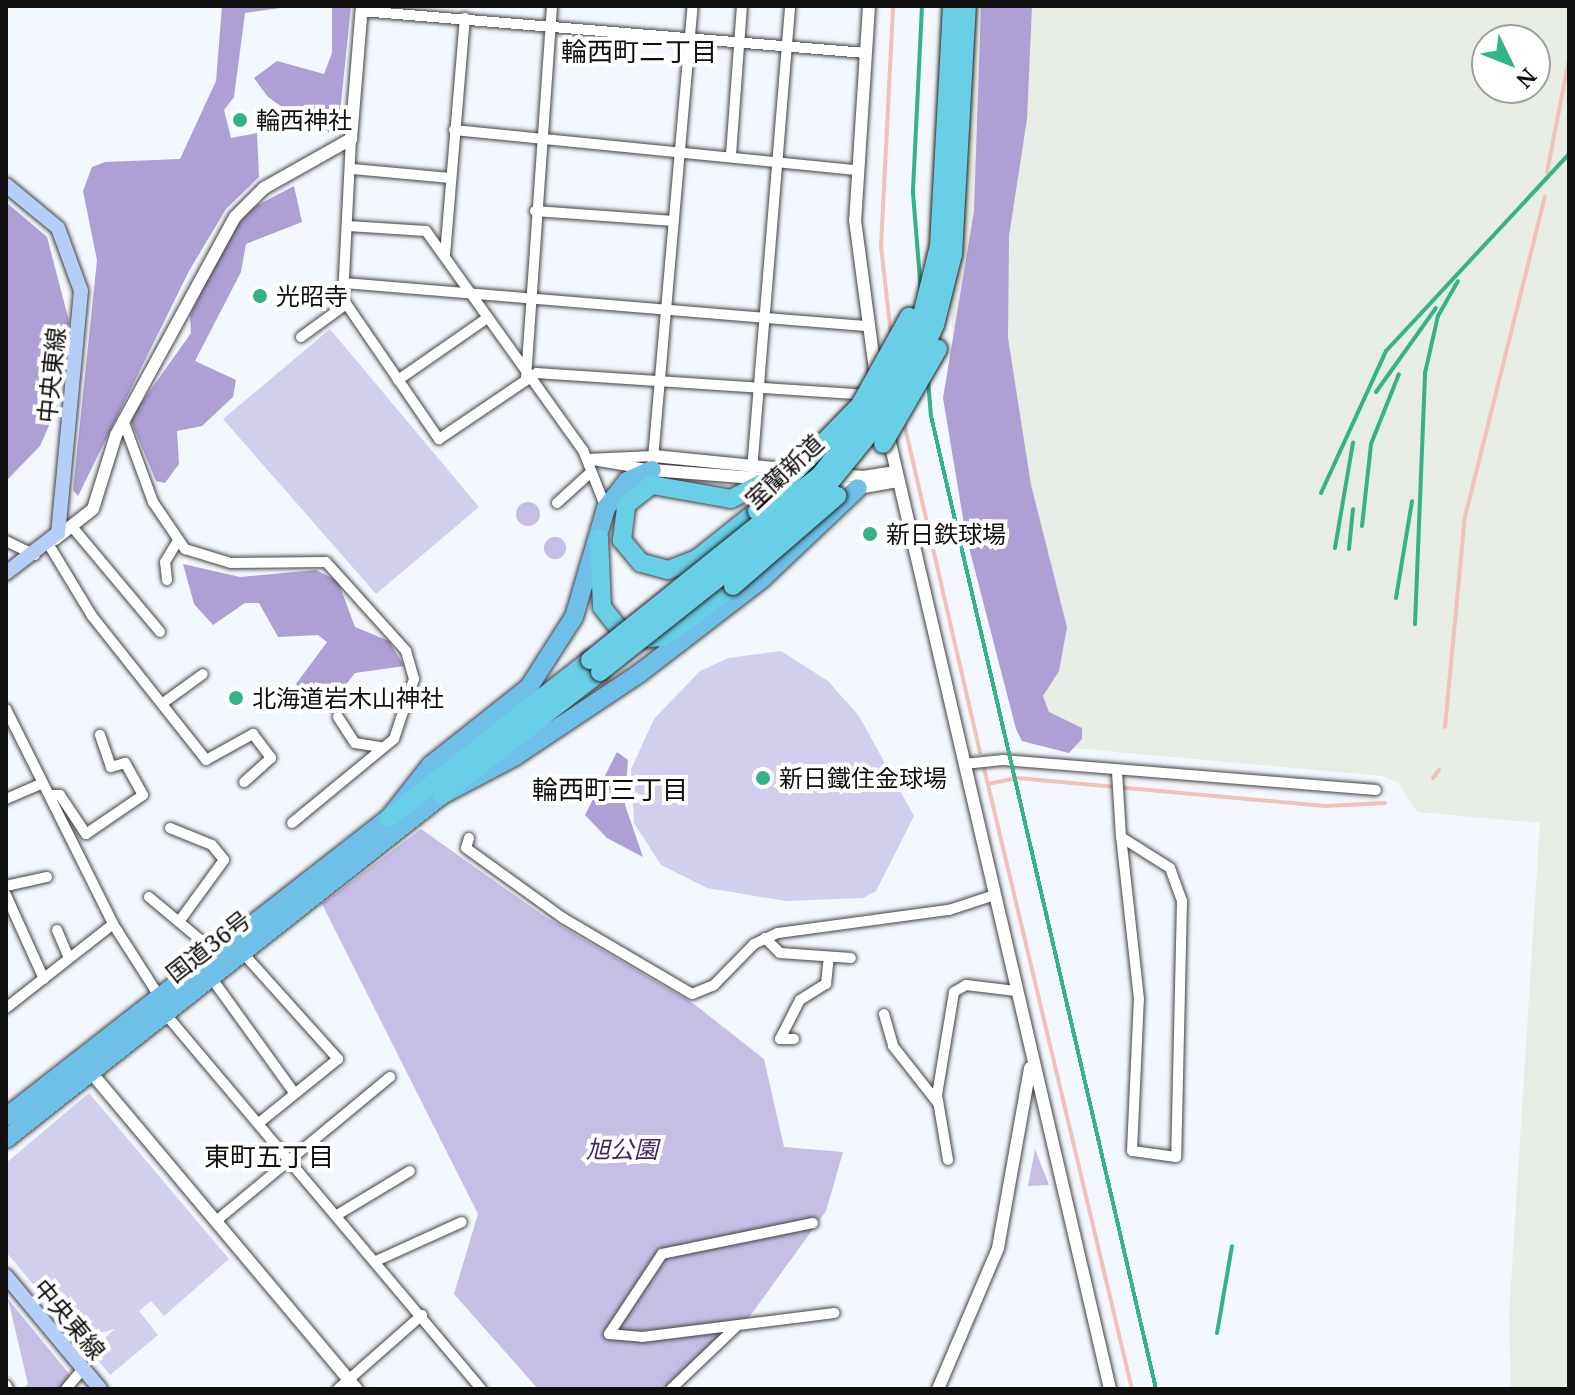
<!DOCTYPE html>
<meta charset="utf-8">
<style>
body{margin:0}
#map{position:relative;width:1575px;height:1395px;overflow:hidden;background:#f2f8fe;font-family:"Noto Serif","Noto Sans JP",serif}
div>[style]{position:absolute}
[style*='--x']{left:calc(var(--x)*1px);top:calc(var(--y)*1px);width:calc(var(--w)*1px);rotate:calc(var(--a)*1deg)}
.industrial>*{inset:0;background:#e7ece4}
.green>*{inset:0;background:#c6bee5}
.round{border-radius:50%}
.forest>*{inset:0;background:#ae9fd5}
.pitch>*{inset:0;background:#d1cfed}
.stream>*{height:4px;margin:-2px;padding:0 2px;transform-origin:2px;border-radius:2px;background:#f0c1bb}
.roads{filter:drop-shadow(0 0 2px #424242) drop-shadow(0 0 2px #424242)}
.minor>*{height:10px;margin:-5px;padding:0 5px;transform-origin:5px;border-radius:5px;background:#fff}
.tertiary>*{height:12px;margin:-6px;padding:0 6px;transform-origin:6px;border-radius:6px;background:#fff}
.secondary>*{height:14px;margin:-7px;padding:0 7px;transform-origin:7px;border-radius:7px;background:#b4cef7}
.trunk>*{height:18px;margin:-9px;padding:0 9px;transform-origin:9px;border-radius:9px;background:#6ec0e8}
.motorway>*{height:18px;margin:-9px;padding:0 9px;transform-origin:9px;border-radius:9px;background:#68cfe6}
.rail>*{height:4px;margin:-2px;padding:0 2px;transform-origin:2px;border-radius:2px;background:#34b289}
.bridges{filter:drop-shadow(0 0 2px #202020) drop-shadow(0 0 2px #202020)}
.motorway-bridge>*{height:18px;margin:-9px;padding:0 9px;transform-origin:9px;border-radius:9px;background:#68cfe6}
.dots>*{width:22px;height:22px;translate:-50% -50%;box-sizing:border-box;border:4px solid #fff;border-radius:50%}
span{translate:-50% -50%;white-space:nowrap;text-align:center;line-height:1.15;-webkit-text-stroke:8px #fff;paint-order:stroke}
.poi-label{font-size:24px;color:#0f0f0f}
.left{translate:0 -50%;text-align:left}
.street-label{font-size:24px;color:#0f0f0f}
.park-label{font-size:24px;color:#442561;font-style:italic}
.neighbourhood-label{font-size:26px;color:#0f0f0f}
.frame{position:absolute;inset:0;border:8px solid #0f0f0f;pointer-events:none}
.north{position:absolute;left:1471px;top:24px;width:80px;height:80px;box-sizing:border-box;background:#fff;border:2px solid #9f9f9f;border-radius:50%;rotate:133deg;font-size:22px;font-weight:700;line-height:32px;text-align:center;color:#0f0f0f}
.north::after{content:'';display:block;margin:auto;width:28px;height:36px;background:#34b289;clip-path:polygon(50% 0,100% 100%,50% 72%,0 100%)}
</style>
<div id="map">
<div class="industrial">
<i style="clip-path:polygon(evenodd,969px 6px,1569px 6px,1569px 1389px,1511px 1389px,1509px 1315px,1540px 823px,1418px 812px,1398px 783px,1383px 776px,1028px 744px,973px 504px,954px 355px,948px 270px,969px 6px,1487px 40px,1535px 40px,1535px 88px,1487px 88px,1487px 40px)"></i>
</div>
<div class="green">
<i class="round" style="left:516px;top:502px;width:24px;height:24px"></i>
<i class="round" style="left:544px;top:537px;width:22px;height:22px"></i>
<i style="clip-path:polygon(421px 829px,544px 916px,694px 1004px,764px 1059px,784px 1147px,843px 1152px,826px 1211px,750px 1316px,665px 1389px,538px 1389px,454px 1294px,478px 1214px,322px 904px)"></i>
<i style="clip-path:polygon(1035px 1149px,1049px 1185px,1028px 1186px)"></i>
<i style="clip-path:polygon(8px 1299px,70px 1375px,62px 1389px,23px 1389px,28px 1384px)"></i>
</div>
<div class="forest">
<i style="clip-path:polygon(222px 6px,287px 7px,245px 13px,234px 97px,224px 110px,231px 138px,257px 133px,259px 177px,226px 209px,189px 271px,78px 496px,73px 490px,97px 260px,83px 191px,92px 167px,105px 162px,180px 159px,216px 81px)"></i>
<i style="clip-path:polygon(332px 6px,351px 6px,338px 132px,330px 134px,314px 117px,293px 115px,268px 97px,254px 78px,277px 61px,324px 74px,332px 53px)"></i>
<i style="clip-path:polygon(981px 6px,1032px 6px,1027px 119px,1009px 236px,1008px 338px,1031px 485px,1067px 627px,1059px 671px,1043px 696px,1049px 712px,1082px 728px,1082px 739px,1069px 753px,1022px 741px,1016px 729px,966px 536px,943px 398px,974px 211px)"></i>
<i style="clip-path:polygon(294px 186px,302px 222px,246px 244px,241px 272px,195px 361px,236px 380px,233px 397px,202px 426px,177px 431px,179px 464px,165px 483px,156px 481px,130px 419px,191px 333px,190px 315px,224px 243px,250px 209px)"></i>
<i style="clip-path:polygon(6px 202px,47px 237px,69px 321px,57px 407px,40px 446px,6px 481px)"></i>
<i style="clip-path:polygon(183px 564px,240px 577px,316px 570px,338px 581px,355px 627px,389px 641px,404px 666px,355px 673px,331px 704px,312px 701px,296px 684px,327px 642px,318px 635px,278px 637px,259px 603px,245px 603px,213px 625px,194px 604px)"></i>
<i style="clip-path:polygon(617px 752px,628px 760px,625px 805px,643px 857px,607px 838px,585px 815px)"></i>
</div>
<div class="pitch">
<i style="clip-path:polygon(330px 329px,479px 507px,376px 594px,223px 419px)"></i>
<i style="clip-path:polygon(781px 651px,828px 681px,859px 716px,914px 816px,876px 891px,863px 898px,786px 901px,707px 888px,661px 865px,634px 823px,631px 769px,654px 719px,700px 671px,728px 658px)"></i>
<i style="clip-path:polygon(89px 1093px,229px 1259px,164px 1316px,151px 1301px,139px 1311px,158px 1335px,110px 1375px,90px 1351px,115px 1329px,78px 1338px,6px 1252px,6px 1163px)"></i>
</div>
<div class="stream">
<i style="--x:1547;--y:172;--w:114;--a:-78.9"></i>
<i style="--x:891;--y:335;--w:90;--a:-96.4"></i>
<i style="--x:881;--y:246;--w:240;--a:-87.1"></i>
<i style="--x:904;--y:423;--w:338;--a:77"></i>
<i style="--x:1445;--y:727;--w:211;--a:-84.6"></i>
<i style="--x:1465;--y:517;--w:330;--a:-76"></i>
<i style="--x:984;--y:768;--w:638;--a:76.6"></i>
<i style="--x:1433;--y:778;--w:10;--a:-53"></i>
<i style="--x:988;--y:784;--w:30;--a:-12"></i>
<i style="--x:1017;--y:778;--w:310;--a:5.2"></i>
<i style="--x:1326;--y:806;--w:59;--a:-2.9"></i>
</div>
<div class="roads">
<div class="minor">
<i style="--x:361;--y:11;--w:506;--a:4.76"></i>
<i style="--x:454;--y:130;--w:404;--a:5.7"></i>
<i style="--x:351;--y:139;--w:160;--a:92.9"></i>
<i style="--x:343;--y:299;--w:170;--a:55.6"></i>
<i style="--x:439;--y:439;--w:118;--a:-34"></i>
<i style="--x:537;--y:373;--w:332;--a:3.8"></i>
<i style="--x:731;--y:155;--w:149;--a:-85.8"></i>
<i style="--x:352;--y:169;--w:99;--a:5.2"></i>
<i style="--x:535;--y:211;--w:139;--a:4.1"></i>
<i style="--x:348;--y:226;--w:78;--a:3.7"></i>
<i style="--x:426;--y:231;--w:269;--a:54.4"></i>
<i style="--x:583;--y:450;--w:62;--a:68.4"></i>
<i style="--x:445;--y:255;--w:238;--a:-85.2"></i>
<i style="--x:344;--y:283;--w:523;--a:4.72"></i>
<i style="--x:301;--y:337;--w:54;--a:-36"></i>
<i style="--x:526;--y:378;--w:373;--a:-86"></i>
<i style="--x:398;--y:380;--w:103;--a:-34.8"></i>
<i style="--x:123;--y:420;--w:87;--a:69.9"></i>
<i style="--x:153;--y:502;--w:57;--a:55.8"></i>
<i style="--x:185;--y:549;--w:48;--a:16.9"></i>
<i style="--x:231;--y:563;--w:95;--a:-0.6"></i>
<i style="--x:326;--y:562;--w:120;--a:48"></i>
<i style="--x:406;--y:651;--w:29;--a:74"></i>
<i style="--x:414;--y:679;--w:63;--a:108.4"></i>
<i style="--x:394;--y:739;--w:132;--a:140.5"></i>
<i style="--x:587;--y:459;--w:66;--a:9.6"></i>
<i style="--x:652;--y:470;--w:466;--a:-85"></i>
<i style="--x:587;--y:459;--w:67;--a:-2.6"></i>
<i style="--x:752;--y:470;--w:466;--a:-85.3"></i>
<i style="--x:557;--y:503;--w:45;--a:-42.3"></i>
<i style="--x:74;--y:529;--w:134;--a:50.1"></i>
<i style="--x:6;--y:541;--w:32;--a:26"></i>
<i style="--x:49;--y:545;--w:83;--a:58.8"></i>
<i style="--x:92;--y:616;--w:184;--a:51.6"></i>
<i style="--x:206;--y:760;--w:54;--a:-29"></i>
<i style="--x:253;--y:734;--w:30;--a:53"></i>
<i style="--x:271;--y:758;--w:36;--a:138"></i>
<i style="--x:167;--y:580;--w:18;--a:-96"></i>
<i style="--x:165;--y:562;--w:26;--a:-59"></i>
<i style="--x:163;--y:703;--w:49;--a:-35.9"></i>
<i style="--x:6;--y:709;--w:240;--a:63.5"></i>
<i style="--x:113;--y:924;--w:85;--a:57.4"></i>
<i style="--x:338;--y:717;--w:31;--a:57"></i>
<i style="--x:355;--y:743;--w:26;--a:9"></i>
<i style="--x:964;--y:764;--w:39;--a:-6"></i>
<i style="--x:1003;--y:760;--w:374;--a:4.6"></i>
<i style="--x:1117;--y:772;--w:65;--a:86.5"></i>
<i style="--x:1121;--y:837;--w:58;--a:32.3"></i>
<i style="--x:1170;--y:868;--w:35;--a:70"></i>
<i style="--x:1182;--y:901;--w:256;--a:91.3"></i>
<i style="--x:1176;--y:1157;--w:44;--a:-172.2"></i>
<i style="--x:1132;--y:1151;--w:152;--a:-87.4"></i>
<i style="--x:1139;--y:999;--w:163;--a:-96.3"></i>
<i style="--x:51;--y:795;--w:9;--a:0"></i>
<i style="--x:60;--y:795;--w:47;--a:56.3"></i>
<i style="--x:86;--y:834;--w:69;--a:-34.4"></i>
<i style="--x:143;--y:795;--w:37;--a:-119"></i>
<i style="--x:125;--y:763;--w:15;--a:164"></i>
<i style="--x:111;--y:767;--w:34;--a:-109"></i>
<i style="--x:6;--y:799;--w:40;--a:-23.4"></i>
<i style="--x:170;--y:828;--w:45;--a:22"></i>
<i style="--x:212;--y:845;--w:19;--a:51"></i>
<i style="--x:224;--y:860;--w:73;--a:126.1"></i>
<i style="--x:469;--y:838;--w:10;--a:107"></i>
<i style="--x:466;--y:848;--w:120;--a:35.8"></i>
<i style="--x:563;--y:918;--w:150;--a:30.5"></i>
<i style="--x:692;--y:994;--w:24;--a:-22"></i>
<i style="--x:714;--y:985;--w:57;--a:-45.7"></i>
<i style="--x:754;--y:944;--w:26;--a:-25"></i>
<i style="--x:778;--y:933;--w:173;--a:-7.7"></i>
<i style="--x:949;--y:910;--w:48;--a:-18.1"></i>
<i style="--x:6;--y:886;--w:42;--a:-12.4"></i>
<i style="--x:6;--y:895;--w:92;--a:65.7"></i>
<i style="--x:149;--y:897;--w:86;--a:39.8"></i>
<i style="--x:57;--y:930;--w:30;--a:67"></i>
<i style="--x:765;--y:938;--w:21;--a:45"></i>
<i style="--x:780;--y:953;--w:71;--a:4"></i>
<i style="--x:242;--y:952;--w:144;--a:48.1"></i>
<i style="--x:338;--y:1059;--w:102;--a:141"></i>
<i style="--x:210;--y:976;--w:145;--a:54.2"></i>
<i style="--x:6;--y:1008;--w:136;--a:-38.1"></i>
<i style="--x:163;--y:1011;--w:494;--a:49.9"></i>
<i style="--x:884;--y:1014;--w:33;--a:74"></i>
<i style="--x:893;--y:1046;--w:73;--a:51.7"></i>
<i style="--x:794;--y:1039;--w:14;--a:180"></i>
<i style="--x:780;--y:1039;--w:44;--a:-62.9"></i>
<i style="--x:800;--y:1000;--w:31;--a:-32"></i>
<i style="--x:826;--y:984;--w:27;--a:-84"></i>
<i style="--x:948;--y:1160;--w:66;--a:-99.6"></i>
<i style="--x:937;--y:1095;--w:104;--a:-80.6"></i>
<i style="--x:954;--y:992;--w:14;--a:-30"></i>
<i style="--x:966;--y:985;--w:50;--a:6.8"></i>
<i style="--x:337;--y:1215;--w:85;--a:-31.1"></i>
<i style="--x:216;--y:1221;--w:226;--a:-39.6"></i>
<i style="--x:813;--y:1223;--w:154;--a:168.4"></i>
<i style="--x:662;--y:1254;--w:96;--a:123.5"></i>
<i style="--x:609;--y:1334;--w:33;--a:5"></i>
<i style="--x:642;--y:1337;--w:194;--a:-7.1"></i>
<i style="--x:376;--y:1261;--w:94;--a:-24.4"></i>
<i style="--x:6;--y:1385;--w:4;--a:63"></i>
<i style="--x:66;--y:1389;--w:26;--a:-50"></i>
<i style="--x:338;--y:1389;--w:112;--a:-41.4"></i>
<i style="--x:671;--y:1389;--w:91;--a:-43.7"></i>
</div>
<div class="tertiary">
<i style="--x:869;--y:6;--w:214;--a:93.7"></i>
<i style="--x:855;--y:220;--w:158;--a:82.4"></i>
<i style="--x:888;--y:434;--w:980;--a:76.91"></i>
<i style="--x:654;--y:456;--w:210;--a:5.7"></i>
<i style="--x:863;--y:477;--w:33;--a:-9"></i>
<i style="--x:652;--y:470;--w:116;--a:4.4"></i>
<i style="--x:822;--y:485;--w:36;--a:5"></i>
<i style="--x:858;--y:488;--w:40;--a:-10"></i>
<i style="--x:55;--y:539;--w:48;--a:-38.3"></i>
<i style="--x:93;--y:509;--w:77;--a:-72.7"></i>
<i style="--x:116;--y:435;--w:248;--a:-61.4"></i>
<i style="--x:235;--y:217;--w:41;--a:-45"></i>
<i style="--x:264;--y:188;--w:100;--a:-29.4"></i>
<i style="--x:351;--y:139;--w:133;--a:-85.3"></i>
<i style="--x:89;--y:1070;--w:417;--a:50"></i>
<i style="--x:938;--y:1389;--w:153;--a:-66.9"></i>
<i style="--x:998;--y:1248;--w:183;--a:-79.9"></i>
</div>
<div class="secondary">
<i style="--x:6;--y:185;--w:67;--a:39.6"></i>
<i style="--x:58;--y:228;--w:67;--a:69.9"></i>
<i style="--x:81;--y:291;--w:243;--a:95.4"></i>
<i style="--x:58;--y:533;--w:66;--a:142.4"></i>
<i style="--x:6;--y:1276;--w:147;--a:50.2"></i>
</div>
<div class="trunk">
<i style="--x:6;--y:1117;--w:486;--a:-38"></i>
<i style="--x:389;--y:818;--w:68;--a:-51.6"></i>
<i style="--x:431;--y:765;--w:125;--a:-38.5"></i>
<i style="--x:529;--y:687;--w:83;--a:-57.3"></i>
<i style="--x:574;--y:617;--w:114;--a:-73.6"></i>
<i style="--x:606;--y:508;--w:34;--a:-52"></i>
<i style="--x:627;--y:481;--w:27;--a:-24"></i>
<i style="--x:6;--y:1139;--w:555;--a:-38.27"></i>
<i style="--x:442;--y:795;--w:81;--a:-27.8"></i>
<i style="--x:514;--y:757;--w:151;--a:-33.7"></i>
<i style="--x:640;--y:673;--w:154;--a:-37.6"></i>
<i style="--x:762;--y:579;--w:132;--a:-43.5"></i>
</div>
<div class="motorway">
<i style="--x:757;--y:511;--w:77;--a:141.3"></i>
<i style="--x:697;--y:559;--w:31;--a:159"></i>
<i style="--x:668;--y:570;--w:28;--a:-165"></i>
<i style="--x:641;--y:563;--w:30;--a:-130"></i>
<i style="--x:622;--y:540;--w:35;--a:-83"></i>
<i style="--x:626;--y:505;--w:33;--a:-38"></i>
<i style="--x:652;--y:485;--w:80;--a:10"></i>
<i style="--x:731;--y:499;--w:44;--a:-27.1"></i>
<i style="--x:599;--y:538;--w:69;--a:87.5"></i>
<i style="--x:602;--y:607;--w:42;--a:51.8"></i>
<i style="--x:628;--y:640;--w:36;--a:-5"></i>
<i style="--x:664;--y:637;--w:86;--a:-36.5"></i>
<i style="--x:442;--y:795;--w:200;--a:-37.9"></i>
<i style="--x:389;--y:818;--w:256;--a:-38.2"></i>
</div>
</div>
<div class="rail">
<i style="--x:922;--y:6;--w:187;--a:92.8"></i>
<i style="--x:913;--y:193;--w:224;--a:85.4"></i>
<i style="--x:931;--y:416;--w:999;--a:76.98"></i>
<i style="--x:1376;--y:392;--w:103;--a:-54.5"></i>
<i style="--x:1321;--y:493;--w:156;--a:-65.4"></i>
<i style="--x:1386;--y:351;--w:269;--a:-47.1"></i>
<i style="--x:1362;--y:526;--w:82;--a:-83.7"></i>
<i style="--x:1371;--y:444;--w:75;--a:-68.2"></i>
<i style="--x:1335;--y:548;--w:107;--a:-80.3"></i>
<i style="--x:1349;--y:549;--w:40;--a:-84.3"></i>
<i style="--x:1396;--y:598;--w:98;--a:-80.6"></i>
<i style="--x:1415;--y:624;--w:251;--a:-87.7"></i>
<i style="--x:1425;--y:373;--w:58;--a:-77.2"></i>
<i style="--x:1438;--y:316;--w:40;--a:-60.3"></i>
<i style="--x:1217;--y:1333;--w:88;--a:-80.2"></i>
</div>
<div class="bridges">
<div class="motorway-bridge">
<i style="--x:883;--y:444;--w:110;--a:-59.9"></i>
<i style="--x:757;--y:511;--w:148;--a:-45.8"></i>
<i style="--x:860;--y:405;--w:101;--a:-60.9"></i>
<i style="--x:733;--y:586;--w:138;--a:-40.9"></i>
<i style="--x:590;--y:660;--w:297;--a:-38.8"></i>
<i style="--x:821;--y:474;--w:110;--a:-52"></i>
<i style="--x:889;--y:387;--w:79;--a:-65.4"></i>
<i style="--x:922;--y:315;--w:71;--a:-76.2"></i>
<i style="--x:939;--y:246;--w:240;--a:-86.9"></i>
<i style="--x:600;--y:672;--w:272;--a:-38.4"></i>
<i style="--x:813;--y:503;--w:147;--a:-50.8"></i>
<i style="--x:906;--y:389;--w:70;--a:-65.6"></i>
<i style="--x:935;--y:325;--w:73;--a:-75.8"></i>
<i style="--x:953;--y:254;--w:248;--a:-86.8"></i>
</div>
</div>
<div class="dots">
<i style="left:240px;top:120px;background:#34b289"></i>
<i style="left:260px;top:296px;background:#34b289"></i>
<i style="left:870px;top:534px;background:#34b289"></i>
<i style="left:236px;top:698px;background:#34b289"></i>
<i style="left:763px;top:778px;background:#34b289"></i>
</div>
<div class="poi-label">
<span class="left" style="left:256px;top:120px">輪西神社</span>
<span class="left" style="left:276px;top:296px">光昭寺</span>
<span class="left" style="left:886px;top:534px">新日鉄球場</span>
<span class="left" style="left:252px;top:698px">北海道岩木山神社</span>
<span class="left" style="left:779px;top:778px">新日鐵住金球場</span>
</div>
<div class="street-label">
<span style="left:51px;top:375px;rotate:-84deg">中央東線</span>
<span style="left:784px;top:471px;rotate:-43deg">室蘭新道</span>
<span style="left:208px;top:946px;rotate:-38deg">国道36号</span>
<span style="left:70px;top:1319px;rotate:50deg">中央東線</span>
</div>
<div class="park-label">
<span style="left:622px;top:1149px">旭公園</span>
</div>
<div class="neighbourhood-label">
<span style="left:639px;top:52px">輪西町二丁目</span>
<span style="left:610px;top:790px">輪西町三丁目</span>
<span style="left:269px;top:1157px">東町五丁目</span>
</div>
<div class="frame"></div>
<div class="north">N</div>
</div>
